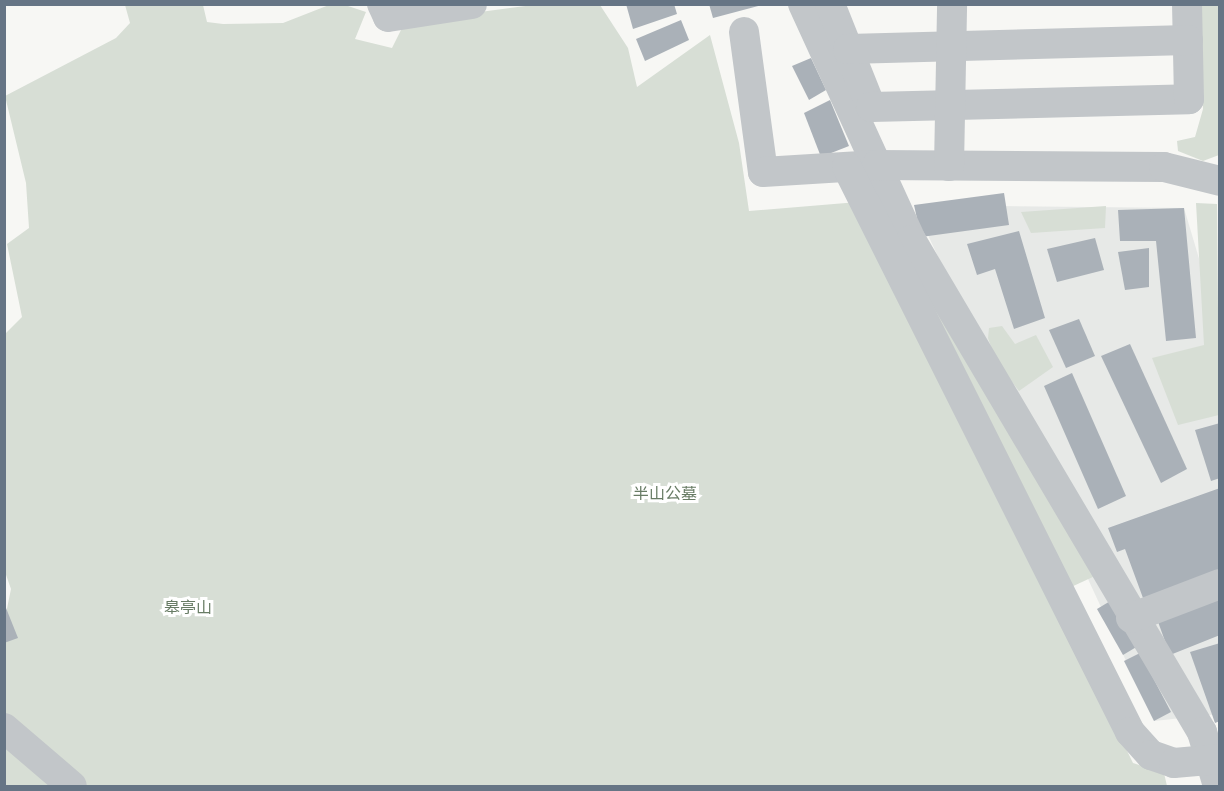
<!DOCTYPE html>
<meta charset="utf-8">
<style>
body{margin:0}
#map{position:relative;width:1224px;height:791px;overflow:hidden;background:#f7f7f4;font-family:Mulish,"Noto Sans SC",sans-serif}
div>[style]{position:absolute}
[style*='--x']{left:calc(var(--x)*1px);top:calc(var(--y)*1px);width:calc(var(--w)*1px);rotate:calc(var(--a)*1deg)}
.built>*{inset:0;background:#e7e9e7}
.green>*{inset:0;background:#d7ded5}
.building>*{inset:0;background:#aab1b8}
.minor>*{height:30px;margin:-15px;padding:0 15px;transform-origin:15px;border-radius:15px;background:#c2c6c9}
span{translate:-50% -50%;white-space:nowrap;text-align:center;line-height:1.15;-webkit-text-stroke:6px #fff;paint-order:stroke}
.park-label{font-size:16px;color:#687c65}
.frame{position:absolute;inset:0;border:6px solid #667585;pointer-events:none}
</style>
<div id="map">
<div class="built">
<i style="clip-path:polygon(914px 205px,1184px 208px,1219px 326px,1219px 714px,1154px 721px)"></i>
</div>
<div class="green">
<i style="clip-path:polygon(125px 5px,203px 5px,207px 22px,223px 24px,283px 23px,329px 5px,345px 5px,366px 12px,355px 39px,392px 48px,405px 22px,533px 5px,600px 5px,628px 48px,637px 87px,710px 35px,739px 143px,749px 211px,858px 202px,1133px 763px,1164px 773px,1167px 786px,5px 786px,4px 623px,11px 589px,5px 572px,5px 334px,22px 317px,7px 244px,29px 228px,26px 183px,5px 96px,116px 38px,130px 23px)"></i>
<i style="clip-path:polygon(1200px 5px,1219px 5px,1219px 155px,1203px 161px,1178px 151px,1177px 141px,1195px 137px,1203px 109px)"></i>
<i style="clip-path:polygon(1196px 203px,1217px 204px,1219px 415px,1178px 425px,1152px 358px,1204px 345px)"></i>
<i style="clip-path:polygon(1106px 206px,1105px 228px,1031px 233px,1021px 212px)"></i>
<i style="clip-path:polygon(914px 268px,1095px 576px,1069px 588px)"></i>
<i style="clip-path:polygon(1002px 326px,1015px 344px,1036px 335px,1053px 367px,1019px 391px,996px 361px,988px 338px,989px 328px)"></i>
</div>
<div class="building">
<i style="clip-path:polygon(626px 4px,674px 4px,677px 14px,633px 29px)"></i>
<i style="clip-path:polygon(709px 4px,761px 4px,762px 5px,713px 18px)"></i>
<i style="clip-path:polygon(681px 20px,689px 40px,645px 61px,636px 39px)"></i>
<i style="clip-path:polygon(811px 58px,826px 90px,809px 100px,792px 66px)"></i>
<i style="clip-path:polygon(830px 100px,849px 146px,821px 157px,804px 113px)"></i>
<i style="clip-path:polygon(1004px 193px,1009px 225px,921px 237px,914px 205px)"></i>
<i style="clip-path:polygon(1184px 208px,1196px 338px,1166px 341px,1156px 241px,1120px 241px,1118px 210px)"></i>
<i style="clip-path:polygon(1019px 231px,1045px 318px,1014px 329px,995px 269px,977px 275px,967px 244px)"></i>
<i style="clip-path:polygon(1095px 238px,1104px 270px,1057px 282px,1047px 249px)"></i>
<i style="clip-path:polygon(1149px 248px,1149px 287px,1125px 290px,1118px 252px)"></i>
<i style="clip-path:polygon(1079px 319px,1095px 356px,1066px 368px,1049px 330px)"></i>
<i style="clip-path:polygon(1130px 344px,1187px 469px,1161px 483px,1101px 356px)"></i>
<i style="clip-path:polygon(1072px 373px,1126px 496px,1098px 509px,1044px 386px)"></i>
<i style="clip-path:polygon(1220px 423px,1220px 478px,1211px 481px,1195px 430px)"></i>
<i style="clip-path:polygon(1220px 488px,1220px 571px,1143px 598px,1125px 549px,1117px 552px,1108px 528px)"></i>
<i style="clip-path:polygon(1220px 595px,1220px 635px,1170px 655px,1157px 619px)"></i>
<i style="clip-path:polygon(1112px 600px,1138px 646px,1123px 655px,1097px 609px)"></i>
<i style="clip-path:polygon(4px 603px,18px 638px,4px 643px)"></i>
<i style="clip-path:polygon(1220px 643px,1220px 721px,1215px 723px,1190px 652px)"></i>
<i style="clip-path:polygon(1140px 653px,1171px 712px,1154px 721px,1124px 661px)"></i>
</div>
<div class="minor">
<i style="--x:382;--y:4;--w:14;--a:65"></i>
<i style="--x:388;--y:17;--w:85;--a:-8.8"></i>
<i style="--x:803;--y:4;--w:260;--a:65.4"></i>
<i style="--x:911;--y:240;--w:572;--a:59.4"></i>
<i style="--x:1202;--y:732;--w:56;--a:73.5"></i>
<i style="--x:830;--y:4;--w:111;--a:68.3"></i>
<i style="--x:871;--y:107;--w:318;--a:-1.4"></i>
<i style="--x:1189;--y:99;--w:95;--a:-91.2"></i>
<i style="--x:744;--y:32;--w:141;--a:82.3"></i>
<i style="--x:763;--y:172;--w:114;--a:-3.5"></i>
<i style="--x:877;--y:165;--w:287;--a:0.4"></i>
<i style="--x:1164;--y:167;--w:58;--a:14"></i>
<i style="--x:848;--y:49;--w:340;--a:-1.5"></i>
<i style="--x:949;--y:166;--w:162;--a:-88.9"></i>
<i style="--x:847;--y:167;--w:632;--a:63.39"></i>
<i style="--x:1130;--y:732;--w:31;--a:48"></i>
<i style="--x:1151;--y:755;--w:24;--a:19"></i>
<i style="--x:1174;--y:763;--w:46;--a:-5"></i>
<i style="--x:1131;--y:618;--w:95;--a:-20.9"></i>
<i style="--x:4;--y:728;--w:89;--a:40.5"></i>
</div>
<div class="park-label">
<span style="left:665px;top:493px">半山公墓</span>
<span style="left:188px;top:607px">皋亭山</span>
</div>
<div class="frame"></div>
</div>
